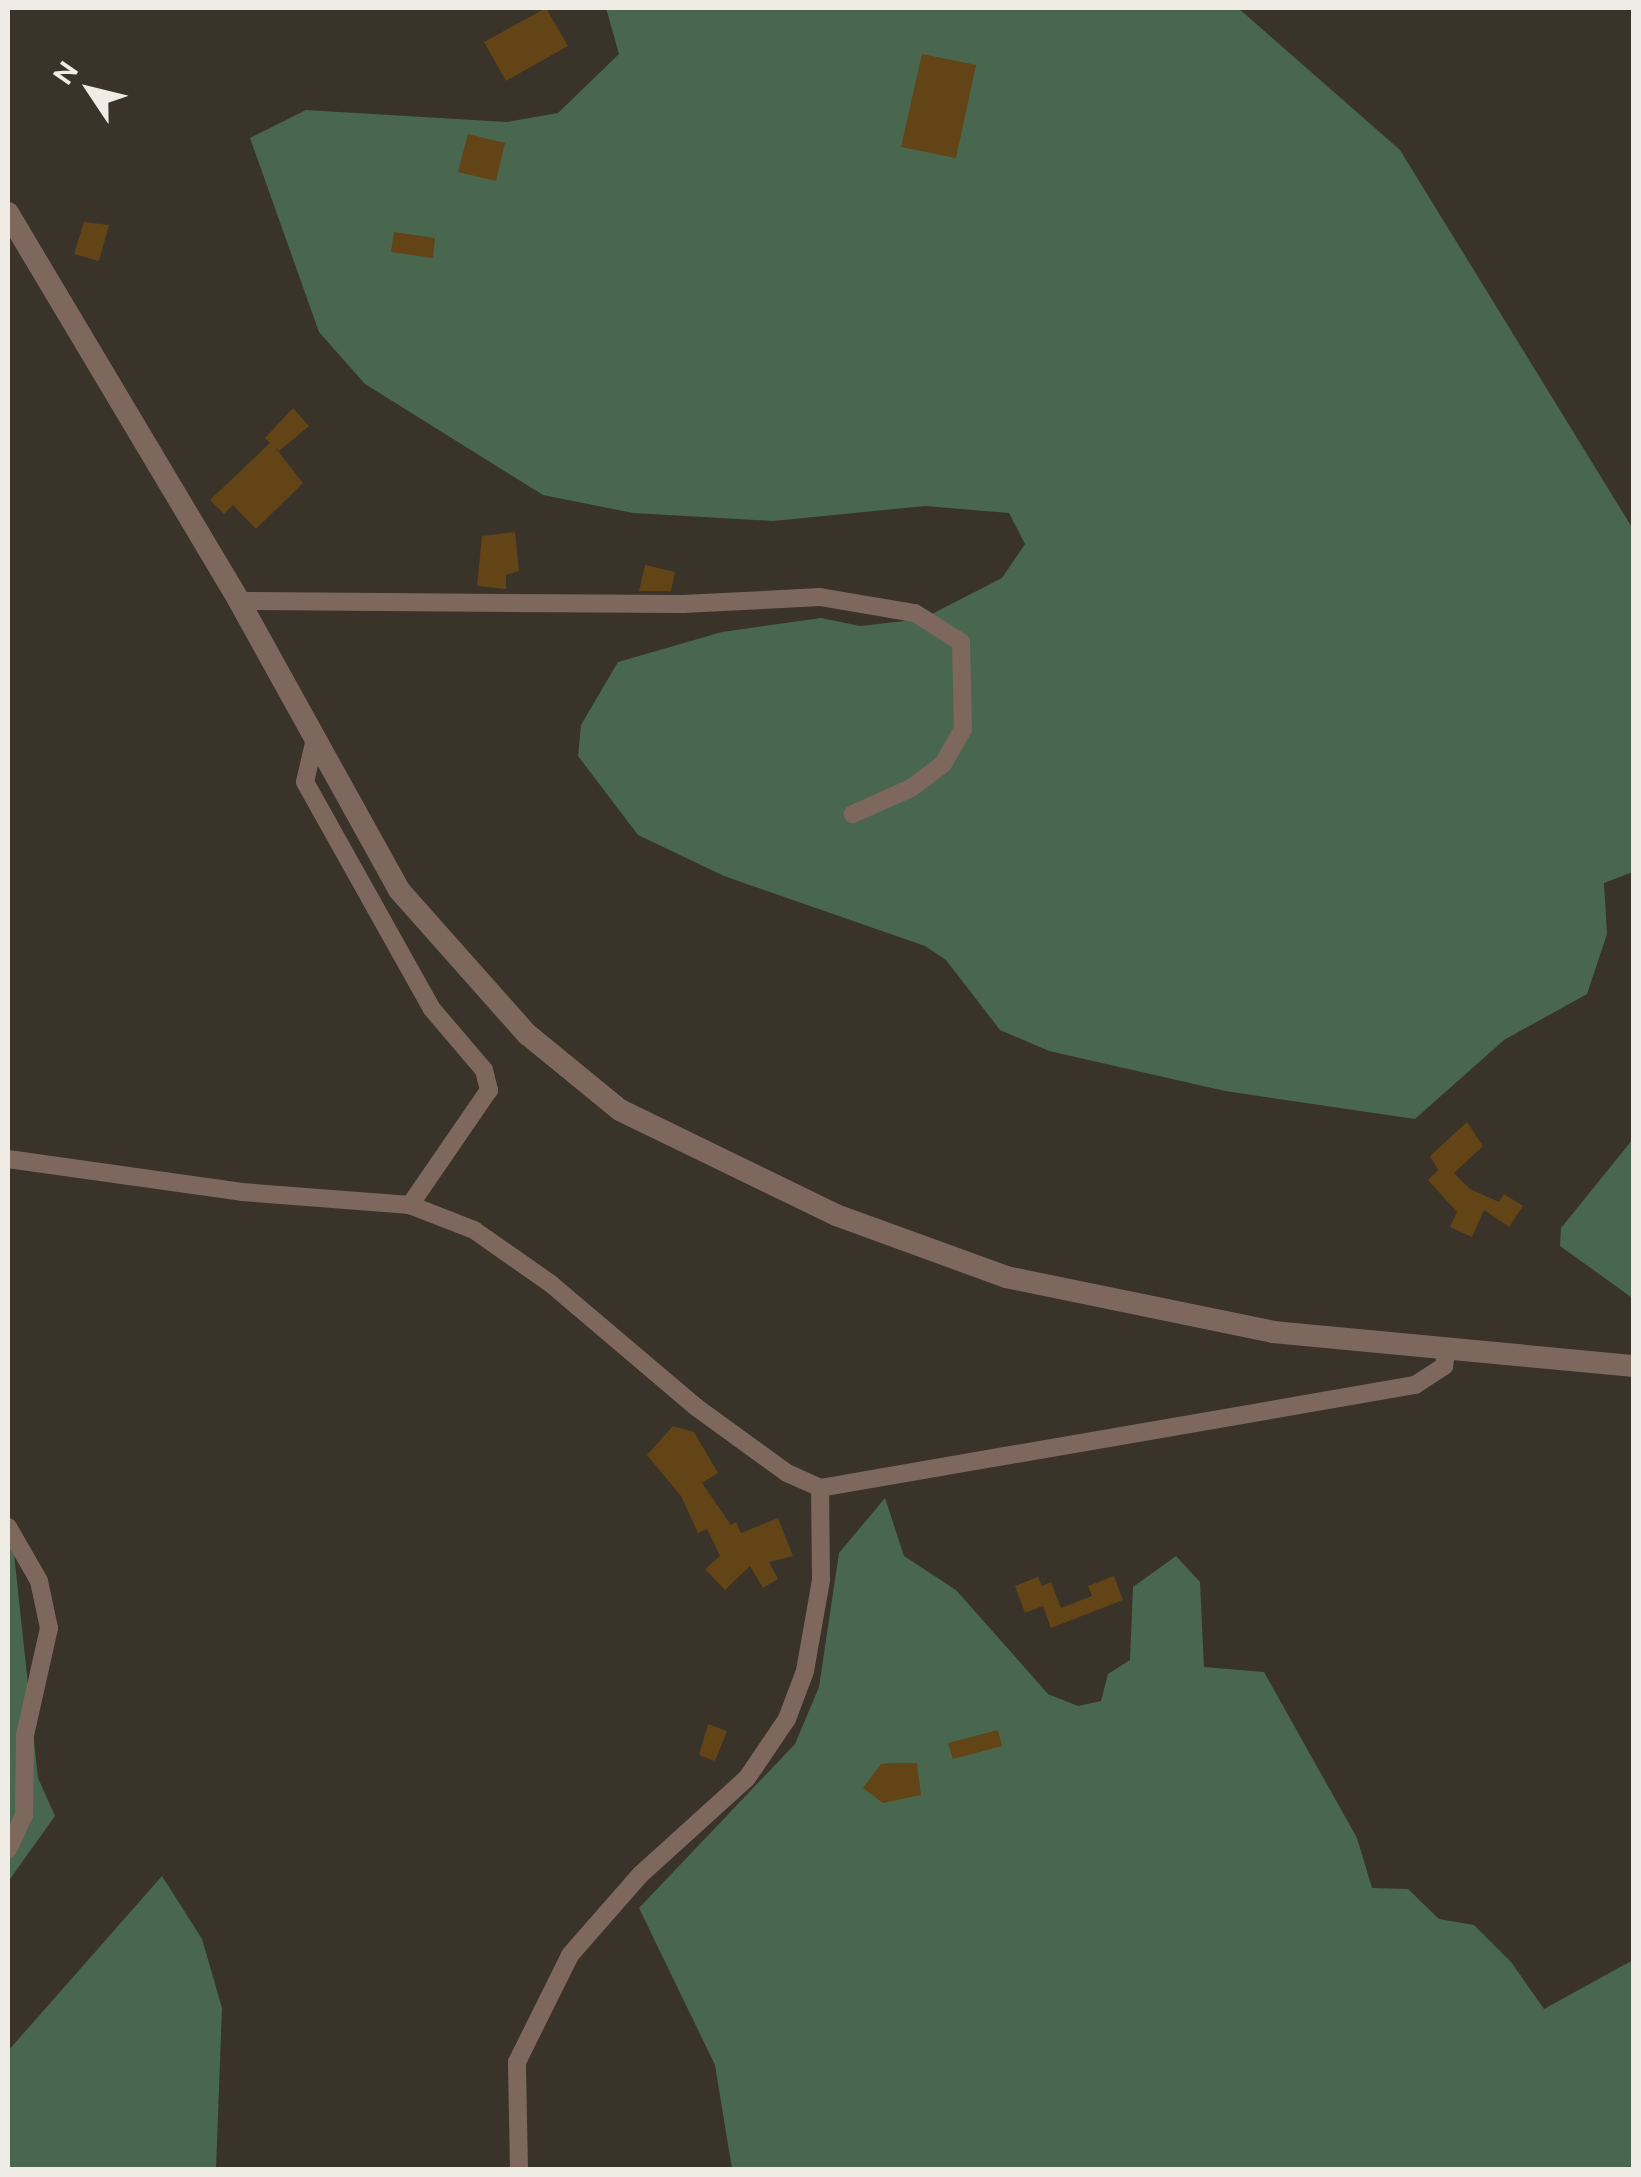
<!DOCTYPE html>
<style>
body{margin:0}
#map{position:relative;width:1641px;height:2177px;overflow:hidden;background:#393329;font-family:Ubuntu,sans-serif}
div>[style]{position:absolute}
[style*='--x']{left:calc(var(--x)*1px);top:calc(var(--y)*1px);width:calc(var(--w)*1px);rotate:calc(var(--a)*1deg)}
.green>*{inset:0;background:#48674e}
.building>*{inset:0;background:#624416}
.minor>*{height:18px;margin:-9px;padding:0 9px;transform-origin:9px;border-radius:9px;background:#7e685d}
.tertiary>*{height:22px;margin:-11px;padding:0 11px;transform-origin:11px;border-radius:11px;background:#7e685d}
span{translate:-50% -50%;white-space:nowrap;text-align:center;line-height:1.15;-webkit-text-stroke:8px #393329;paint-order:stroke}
.frame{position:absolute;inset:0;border:10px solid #efece5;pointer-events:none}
.north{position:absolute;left:40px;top:40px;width:100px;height:100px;-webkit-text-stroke:8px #393329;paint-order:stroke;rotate:305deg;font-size:28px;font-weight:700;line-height:40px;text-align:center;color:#efece5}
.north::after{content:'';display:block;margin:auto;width:35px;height:45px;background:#efece5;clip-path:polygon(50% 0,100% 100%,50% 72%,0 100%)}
</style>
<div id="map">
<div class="green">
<i style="clip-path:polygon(606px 8px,1238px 8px,1400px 150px,1633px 529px,1633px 872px,1604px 883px,1607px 934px,1587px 994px,1504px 1040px,1415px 1119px,1225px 1091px,1049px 1051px,1000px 1030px,946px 960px,925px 946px,724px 876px,638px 835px,578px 756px,581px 725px,618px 662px,722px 632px,821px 618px,860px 626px,922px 619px,1002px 578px,1025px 544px,1009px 513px,925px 506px,773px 521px,633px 513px,543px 495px,365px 384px,319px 332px,250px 138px,306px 110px,507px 122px,558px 113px,619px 54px)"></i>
<i style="clip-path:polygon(1633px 1139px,1634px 1296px,1631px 1297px,1560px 1246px,1561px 1228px)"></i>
<i style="clip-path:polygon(8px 1497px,38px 1778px,55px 1816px,10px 1879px)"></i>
<i style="clip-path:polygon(885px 1498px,904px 1556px,956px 1590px,1048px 1694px,1078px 1706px,1101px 1701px,1108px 1674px,1130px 1660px,1133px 1587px,1176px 1556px,1200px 1582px,1204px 1667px,1264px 1672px,1357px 1838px,1372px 1888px,1408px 1889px,1439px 1919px,1474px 1925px,1511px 1962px,1544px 2009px,1633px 1960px,1633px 2169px,732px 2169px,715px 2065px,639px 1908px,795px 1744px,819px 1687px,839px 1553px)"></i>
<i style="clip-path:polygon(162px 1876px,202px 1939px,222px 2008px,216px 2169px,8px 2169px,8px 2051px)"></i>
</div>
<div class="building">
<i style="clip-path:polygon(546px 8px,568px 46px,506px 81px,484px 42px)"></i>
<i style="clip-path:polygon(922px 54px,976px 65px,956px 158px,901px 147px)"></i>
<i style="clip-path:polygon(468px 134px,505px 143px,496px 181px,458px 172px)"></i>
<i style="clip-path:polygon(84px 222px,109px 225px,99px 261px,74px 254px)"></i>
<i style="clip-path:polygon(394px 232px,435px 238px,433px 258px,391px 252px)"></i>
<i style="clip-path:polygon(293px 408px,309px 426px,279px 451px,274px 446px,303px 483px,256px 529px,233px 505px,224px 514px,210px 500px,270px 443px,265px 438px)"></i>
<i style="clip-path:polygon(515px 532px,519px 571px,506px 575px,506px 589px,477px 586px,482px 536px)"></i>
<i style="clip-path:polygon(645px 565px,675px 572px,671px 591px,639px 591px)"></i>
<i style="clip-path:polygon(1467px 1122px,1483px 1146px,1454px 1173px,1470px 1189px,1499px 1202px,1504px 1194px,1523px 1206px,1509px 1227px,1484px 1210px,1472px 1237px,1450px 1227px,1457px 1212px,1428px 1180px,1438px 1170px,1430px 1156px)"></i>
<i style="clip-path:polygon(673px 1426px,694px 1432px,718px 1473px,702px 1483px,731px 1525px,736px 1522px,741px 1533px,778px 1518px,793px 1556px,769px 1562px,778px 1579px,763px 1588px,750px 1566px,725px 1590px,705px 1569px,720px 1556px,707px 1529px,698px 1533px,681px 1496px,647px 1455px)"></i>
<i style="clip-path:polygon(1114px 1576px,1123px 1600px,1051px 1628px,1043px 1606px,1025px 1613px,1015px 1586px,1038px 1577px,1042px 1586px,1051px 1582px,1061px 1608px,1092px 1596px,1088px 1586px)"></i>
<i style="clip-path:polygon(708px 1724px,727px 1731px,715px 1761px,699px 1755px)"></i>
<i style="clip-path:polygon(998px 1730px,1002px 1746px,953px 1759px,948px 1743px)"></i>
<i style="clip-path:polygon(892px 1763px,917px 1763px,921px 1795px,883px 1803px,863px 1788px,881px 1764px)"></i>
</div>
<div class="minor">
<i style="--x:239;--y:601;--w:444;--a:0.4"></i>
<i style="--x:683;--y:604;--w:137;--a:-2.9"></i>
<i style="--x:820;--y:597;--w:96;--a:9.6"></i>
<i style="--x:915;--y:613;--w:54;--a:32.2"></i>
<i style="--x:961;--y:642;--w:87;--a:88.7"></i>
<i style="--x:963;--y:729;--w:40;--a:119.7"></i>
<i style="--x:943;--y:764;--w:40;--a:143"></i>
<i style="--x:911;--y:788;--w:64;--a:155.9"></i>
<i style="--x:314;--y:743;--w:40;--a:103"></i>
<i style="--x:305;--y:782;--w:260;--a:60.8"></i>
<i style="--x:432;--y:1009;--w:80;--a:49.6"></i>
<i style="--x:484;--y:1070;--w:21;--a:76"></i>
<i style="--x:489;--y:1090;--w:140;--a:124.5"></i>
<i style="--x:8;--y:1159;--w:236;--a:8"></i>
<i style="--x:242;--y:1192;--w:169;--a:4.4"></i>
<i style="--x:410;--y:1205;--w:69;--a:21.3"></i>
<i style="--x:474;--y:1230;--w:94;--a:35"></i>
<i style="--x:551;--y:1284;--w:190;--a:40.3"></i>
<i style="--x:696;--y:1407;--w:112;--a:36"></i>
<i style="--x:787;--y:1473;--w:36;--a:24"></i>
<i style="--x:820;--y:1488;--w:604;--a:-9.82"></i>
<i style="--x:1415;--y:1385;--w:35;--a:-33"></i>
<i style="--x:1444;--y:1366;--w:19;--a:-81"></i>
<i style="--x:8;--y:1527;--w:62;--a:60.1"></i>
<i style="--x:39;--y:1581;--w:48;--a:78"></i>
<i style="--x:49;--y:1628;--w:110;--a:102.6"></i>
<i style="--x:25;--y:1735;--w:80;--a:90.7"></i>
<i style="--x:24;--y:1815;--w:38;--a:115"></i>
<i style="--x:519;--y:2170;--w:108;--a:-91.1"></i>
<i style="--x:517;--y:2062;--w:119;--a:-63.6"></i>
<i style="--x:570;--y:1955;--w:106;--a:-48.8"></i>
<i style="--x:640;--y:1875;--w:144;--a:-42.2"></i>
<i style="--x:747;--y:1778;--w:71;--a:-55.9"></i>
<i style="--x:787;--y:1719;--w:51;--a:-69.4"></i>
<i style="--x:805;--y:1671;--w:92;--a:-80"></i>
<i style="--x:821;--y:1580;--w:92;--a:-90.6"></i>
</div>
<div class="tertiary">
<i style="--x:8;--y:213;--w:452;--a:59.2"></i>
<i style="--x:239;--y:601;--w:330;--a:61"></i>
<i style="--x:399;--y:890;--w:193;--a:48.4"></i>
<i style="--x:527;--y:1034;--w:120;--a:39.3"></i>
<i style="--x:620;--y:1110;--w:240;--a:25.9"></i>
<i style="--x:836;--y:1215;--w:181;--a:20"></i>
<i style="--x:1006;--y:1277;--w:273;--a:11.6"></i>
<i style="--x:1273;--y:1332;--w:363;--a:5.4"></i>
</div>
<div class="frame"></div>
<div class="north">N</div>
</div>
